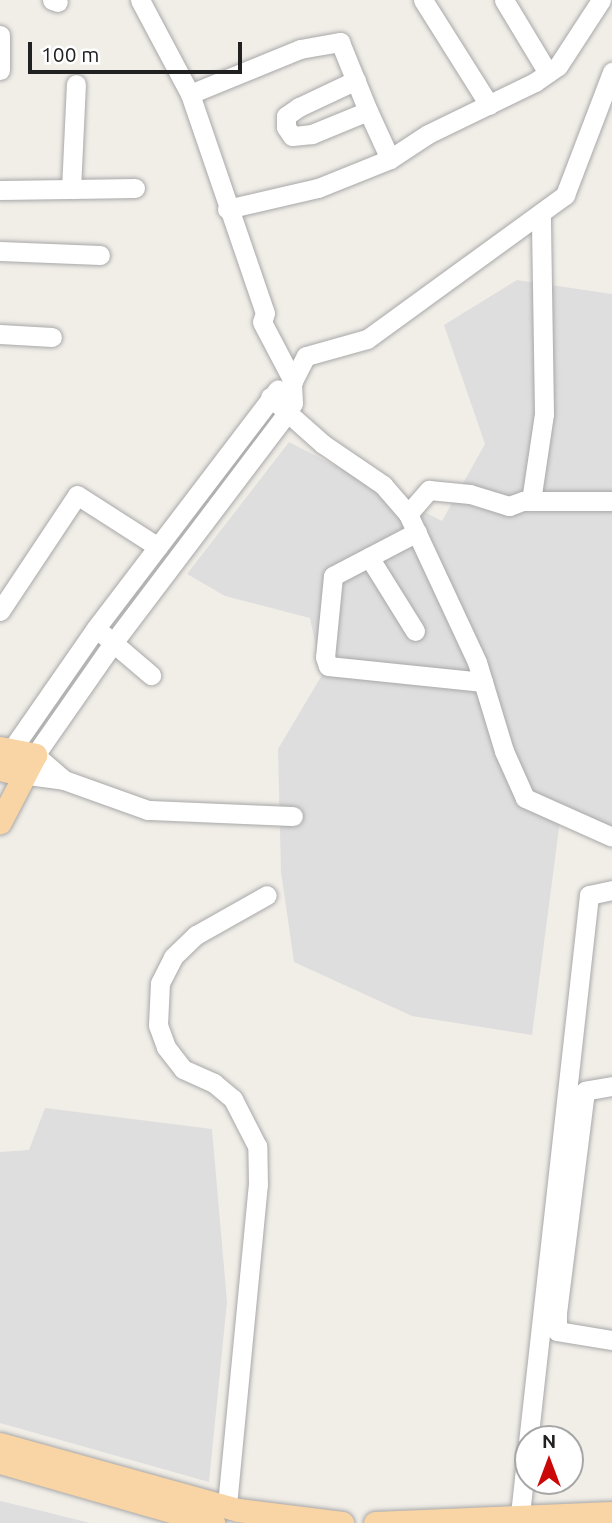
<!DOCTYPE html>
<style>
body{margin:0}
#map{position:relative;width:612px;height:1523px;overflow:hidden;background:#f1eee8;font-family:Ubuntu,sans-serif}
div>[style]{position:absolute}
[style*='--x']{left:calc(var(--x)*1px);top:calc(var(--y)*1px);width:calc(var(--w)*1px);rotate:calc(var(--a)*1deg)}
.residential>*{inset:0;background:#dfdede}
.roads{filter:drop-shadow(0 0 2px #a8a8a8) drop-shadow(0 0 2px #a8a8a8)}
.minor>*{height:19px;margin:-9.5px;padding:0 9.5px;transform-origin:9.5px;border-radius:9.5px;background:#fff}
.major>*{height:23px;margin:-11.5px;padding:0 11.5px;transform-origin:11.5px;border-radius:11.5px;background:#f9d5a5}
span{translate:-50% -50%;white-space:nowrap;text-align:center;line-height:1.15;-webkit-text-stroke:5px #fff;paint-order:stroke}
.north{position:absolute;left:514px;top:1425px;width:70px;height:70px;box-sizing:border-box;background:#fff;border:2px solid #a6a6a6;border-radius:50%;rotate:0deg;font-size:19px;font-weight:700;line-height:28px;text-align:center;color:#212121}
.north::after{content:'';display:block;margin:auto;width:24px;height:32px;background:#cb0807;clip-path:polygon(50% 0,100% 100%,50% 72%,0 100%)}
.scale{position:absolute;left:28px;top:42px;width:214px;height:32px;box-sizing:border-box;border:4px solid #212121;border-top:0;padding-left:9px;font-size:21px;line-height:24px;white-space:nowrap;color:#212121;-webkit-text-stroke:5px #fff;paint-order:stroke}
</style>
<div id="map">
<div class="residential">
<i style="clip-path:polygon(517px 280px,612px 294px,612px 833px,561px 813px,532px 1035px,412px 1016px,294px 962px,281px 872px,278px 749px,322px 675px,310px 618px,225px 596px,187px 574px,289px 442px,442px 521px,485px 444px,444px 325px)"></i>
<i style="clip-path:polygon(45px 1108px,212px 1129px,227px 1302px,209px 1482px,0 1423px,0 1152px,29px 1150px)"></i>
<i style="clip-path:polygon(0 1501px,42px 1511px,90px 1523px,0 1523px)"></i>
</div>
<div class="roads">
<div class="minor">
<i style="--x:52;--y:0;--w:6;--a:18"></i>
<i style="--x:140;--y:0;--w:106;--a:62"></i>
<i style="--x:190;--y:94;--w:231;--a:71.1"></i>
<i style="--x:265;--y:313;--w:9;--a:108"></i>
<i style="--x:262;--y:322;--w:67;--a:62.3"></i>
<i style="--x:423;--y:0;--w:124;--a:57.8"></i>
<i style="--x:504;--y:0;--w:85;--a:58.9"></i>
<i style="--x:0;--y:35;--w:35;--a:90"></i>
<i style="--x:190;--y:94;--w:119;--a:-22.2"></i>
<i style="--x:300;--y:49;--w:41;--a:-9.9"></i>
<i style="--x:340;--y:42;--w:74;--a:67.9"></i>
<i style="--x:390;--y:159;--w:45;--a:-33.3"></i>
<i style="--x:428;--y:134;--w:119;--a:-25.9"></i>
<i style="--x:535;--y:82;--w:28;--a:-35"></i>
<i style="--x:558;--y:66;--w:79;--a:-56.9"></i>
<i style="--x:71;--y:189;--w:64;--a:-0.9"></i>
<i style="--x:0;--y:190;--w:71;--a:-0.8"></i>
<i style="--x:71;--y:189;--w:105;--a:-87.3"></i>
<i style="--x:227;--y:209;--w:93;--a:-13"></i>
<i style="--x:318;--y:188;--w:78;--a:-21.9"></i>
<i style="--x:390;--y:159;--w:53;--a:-114.6"></i>
<i style="--x:368;--y:111;--w:61;--a:157.7"></i>
<i style="--x:312;--y:134;--w:20;--a:174"></i>
<i style="--x:292;--y:136;--w:11;--a:-124"></i>
<i style="--x:286;--y:127;--w:11;--a:-90"></i>
<i style="--x:286;--y:116;--w:16;--a:-35"></i>
<i style="--x:299;--y:107;--w:63;--a:-25.3"></i>
<i style="--x:0;--y:251;--w:100;--a:2.3"></i>
<i style="--x:0;--y:334;--w:52;--a:3.3"></i>
<i style="--x:270;--y:397;--w:71;--a:41.6"></i>
<i style="--x:323;--y:444;--w:73;--a:34.3"></i>
<i style="--x:383;--y:485;--w:38;--a:49"></i>
<i style="--x:408;--y:514;--w:163;--a:65"></i>
<i style="--x:477;--y:662;--w:93;--a:73.1"></i>
<i style="--x:504;--y:751;--w:51;--a:65.9"></i>
<i style="--x:525;--y:798;--w:95;--a:24.1"></i>
<i style="--x:531;--y:501;--w:88;--a:-81.5"></i>
<i style="--x:544;--y:414;--w:201;--a:-90.9"></i>
<i style="--x:408;--y:514;--w:32;--a:-49"></i>
<i style="--x:429;--y:490;--w:41;--a:5.6"></i>
<i style="--x:470;--y:494;--w:41;--a:17.1"></i>
<i style="--x:509;--y:506;--w:15;--a:-20"></i>
<i style="--x:523;--y:501;--w:89;--a:0"></i>
<i style="--x:417;--y:532;--w:95;--a:152.4"></i>
<i style="--x:333;--y:576;--w:81;--a:95.6"></i>
<i style="--x:325;--y:657;--w:9;--a:72"></i>
<i style="--x:328;--y:666;--w:156;--a:5.9"></i>
<i style="--x:369;--y:557;--w:87;--a:58.1"></i>
<i style="--x:0;--y:611;--w:139;--a:-56.4"></i>
<i style="--x:77;--y:495;--w:96;--a:32.7"></i>
<i style="--x:104;--y:635;--w:62;--a:40.4"></i>
<i style="--x:12;--y:749;--w:147;--a:-55.2"></i>
<i style="--x:96;--y:628;--w:300;--a:-52.7"></i>
<i style="--x:21;--y:774;--w:43;--a:7.9"></i>
<i style="--x:64;--y:780;--w:89;--a:19.7"></i>
<i style="--x:148;--y:810;--w:145;--a:2.4"></i>
<i style="--x:64;--y:780;--w:38;--a:-139"></i>
<i style="--x:35;--y:755;--w:136;--a:-55.1"></i>
<i style="--x:113;--y:643;--w:290;--a:-52.9"></i>
<i style="--x:288;--y:412;--w:10;--a:-61"></i>
<i style="--x:293;--y:403;--w:20;--a:-93"></i>
<i style="--x:292;--y:383;--w:30;--a:-63"></i>
<i style="--x:306;--y:356;--w:63;--a:-15.6"></i>
<i style="--x:367;--y:339;--w:245;--a:-36"></i>
<i style="--x:565;--y:195;--w:132;--a:-69.1"></i>
<i style="--x:612;--y:1086;--w:27;--a:170"></i>
<i style="--x:585;--y:1091;--w:223;--a:97.2"></i>
<i style="--x:557;--y:1312;--w:19;--a:90"></i>
<i style="--x:557;--y:1331;--w:56;--a:9.3"></i>
<i style="--x:227;--y:1505;--w:321;--a:-84.5"></i>
<i style="--x:258;--y:1185;--w:39;--a:-91"></i>
<i style="--x:257;--y:1146;--w:53;--a:-117.1"></i>
<i style="--x:233;--y:1099;--w:25;--a:-140"></i>
<i style="--x:214;--y:1083;--w:34;--a:-156"></i>
<i style="--x:183;--y:1069;--w:28;--a:-128"></i>
<i style="--x:166;--y:1047;--w:23;--a:-110"></i>
<i style="--x:158;--y:1025;--w:42;--a:-87.3"></i>
<i style="--x:160;--y:983;--w:29;--a:-63"></i>
<i style="--x:173;--y:957;--w:32;--a:-44"></i>
<i style="--x:196;--y:935;--w:81;--a:-29.4"></i>
<i style="--x:519;--y:1523;--w:632;--a:-83.64"></i>
<i style="--x:589;--y:895;--w:24;--a:-12"></i>
</div>
<div class="major">
<i style="--x:0;--y:748;--w:36;--a:11"></i>
<i style="--x:35;--y:755;--w:76;--a:117.6"></i>
<i style="--x:0;--y:769;--w:22;--a:13"></i>
<i style="--x:0;--y:1444;--w:247;--a:15.5"></i>
<i style="--x:238;--y:1510;--w:105;--a:7.1"></i>
<i style="--x:0;--y:1462;--w:222;--a:16"></i>
<i style="--x:375;--y:1523;--w:237;--a:-2.4"></i>
</div>
</div>
<div class="north">N</div>
<div class="scale">100 m</div>
</div>
